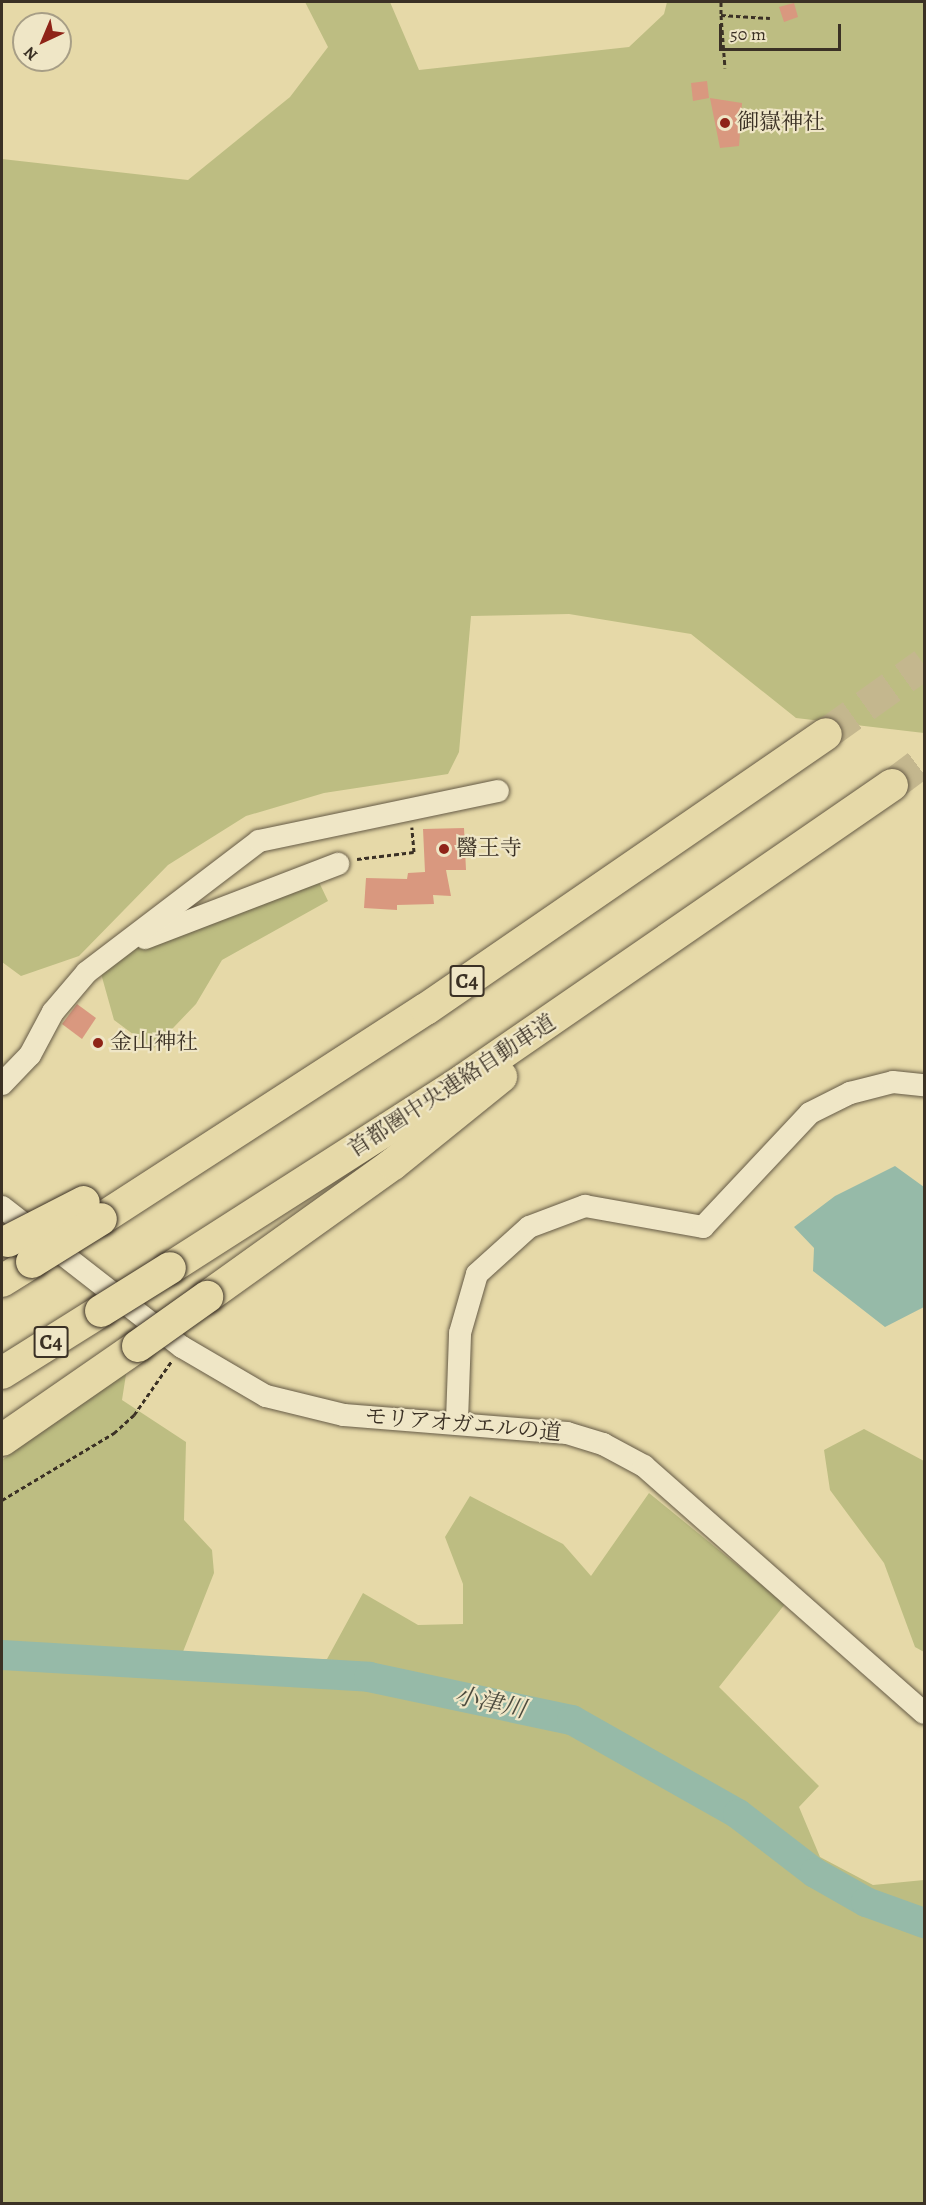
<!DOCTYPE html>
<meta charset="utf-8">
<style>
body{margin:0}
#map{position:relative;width:926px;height:2205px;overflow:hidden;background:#e6d9a8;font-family:Alegreya,"Noto Serif JP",serif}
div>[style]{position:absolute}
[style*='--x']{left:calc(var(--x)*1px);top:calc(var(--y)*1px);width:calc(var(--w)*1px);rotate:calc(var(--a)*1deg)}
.green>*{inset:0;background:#bdbd82}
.water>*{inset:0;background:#96baa8}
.river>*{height:30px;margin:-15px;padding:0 15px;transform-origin:15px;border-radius:15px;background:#96baa8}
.building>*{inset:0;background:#d9987f}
.highway-tunnel>*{height:32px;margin-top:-16px;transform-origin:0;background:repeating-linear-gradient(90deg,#c4b78e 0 32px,transparent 0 48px)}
.path>*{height:3px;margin-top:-1.5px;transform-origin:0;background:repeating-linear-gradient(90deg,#3b3125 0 4.5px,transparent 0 7.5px)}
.roads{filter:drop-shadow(0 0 2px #665b46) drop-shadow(0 0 2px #665b46)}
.minor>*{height:22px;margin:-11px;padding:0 11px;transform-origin:11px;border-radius:11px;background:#efe6c6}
.highway>*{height:32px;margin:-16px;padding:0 16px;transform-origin:16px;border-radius:16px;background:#e6d9a8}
.bridges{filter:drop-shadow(0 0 2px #3b3125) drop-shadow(0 0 2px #3b3125)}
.highway-bridge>*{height:32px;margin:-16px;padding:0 16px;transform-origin:16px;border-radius:16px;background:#e6d9a8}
.dots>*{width:16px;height:16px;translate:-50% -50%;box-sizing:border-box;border:3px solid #efe6c6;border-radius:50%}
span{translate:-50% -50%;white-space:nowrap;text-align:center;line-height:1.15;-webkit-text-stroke:4.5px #efe6c6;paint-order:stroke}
.shield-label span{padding:2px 4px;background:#efe6c6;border:2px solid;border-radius:4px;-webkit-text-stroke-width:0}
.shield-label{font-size:21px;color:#3b3125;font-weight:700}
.poi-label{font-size:22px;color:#3b3125}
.left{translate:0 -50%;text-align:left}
.street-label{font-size:22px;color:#3b3125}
.water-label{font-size:24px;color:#4d4c3f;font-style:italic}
.frame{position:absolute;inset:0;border:3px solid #3b3125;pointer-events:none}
.north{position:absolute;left:12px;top:12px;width:60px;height:60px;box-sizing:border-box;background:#efe6c6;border:2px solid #a79e86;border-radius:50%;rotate:224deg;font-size:16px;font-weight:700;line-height:24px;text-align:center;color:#3b3125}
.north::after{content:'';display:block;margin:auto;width:21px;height:27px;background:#8f2418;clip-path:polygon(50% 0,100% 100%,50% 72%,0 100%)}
.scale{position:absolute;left:719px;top:24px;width:122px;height:27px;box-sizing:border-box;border:3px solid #3b3125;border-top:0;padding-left:8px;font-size:18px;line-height:21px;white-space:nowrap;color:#3b3125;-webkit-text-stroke:4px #efe6c6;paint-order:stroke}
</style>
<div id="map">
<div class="green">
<i style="clip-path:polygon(305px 2px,390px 2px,419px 70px,629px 47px,664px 14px,667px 2px,924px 2px,924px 733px,796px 718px,691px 634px,569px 614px,471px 616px,459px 752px,448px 774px,324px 793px,246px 816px,168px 865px,79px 956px,21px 976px,2px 962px,2px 159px,188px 180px,290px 97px,328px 47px)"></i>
<i style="clip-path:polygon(317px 878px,328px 901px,222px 960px,196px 1004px,153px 1049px,114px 1020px,100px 970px,127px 950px)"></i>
<i style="clip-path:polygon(127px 1368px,122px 1400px,186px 1442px,184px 1520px,212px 1550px,214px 1573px,175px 1672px,327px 1659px,363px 1593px,418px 1625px,463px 1624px,463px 1584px,445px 1537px,470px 1496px,563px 1544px,591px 1576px,649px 1493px,785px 1604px,719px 1687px,819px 1786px,799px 1807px,820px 1857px,873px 1885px,924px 1880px,924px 2203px,2px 2203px,2px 1460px)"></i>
<i style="clip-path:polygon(864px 1429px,924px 1461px,924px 1652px,915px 1647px,884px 1563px,830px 1490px,824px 1450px)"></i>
</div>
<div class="water">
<i style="clip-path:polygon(895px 1166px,924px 1187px,924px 1307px,885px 1327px,813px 1271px,814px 1248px,794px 1227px,835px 1196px)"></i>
</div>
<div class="river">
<i style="--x:2;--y:1655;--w:368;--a:3.4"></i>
<i style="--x:369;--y:1677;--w:208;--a:12"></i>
<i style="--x:572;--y:1720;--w:191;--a:29.5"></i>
<i style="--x:738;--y:1814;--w:97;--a:37.5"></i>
<i style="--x:815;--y:1873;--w:59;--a:29.6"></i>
<i style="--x:866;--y:1902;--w:62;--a:19.9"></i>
</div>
<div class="building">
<i style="clip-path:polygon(794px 3px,798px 17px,784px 22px,779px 7px)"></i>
<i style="clip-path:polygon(707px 81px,709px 98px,693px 101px,691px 83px)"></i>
<i style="clip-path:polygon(710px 98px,742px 103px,739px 146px,720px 148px)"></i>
<i style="clip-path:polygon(464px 828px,466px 870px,446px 870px,451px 896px,433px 895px,434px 904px,397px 905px,397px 910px,364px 908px,366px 878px,407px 879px,408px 873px,425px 872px,423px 829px)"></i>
<i style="clip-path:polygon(77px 1004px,96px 1018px,82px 1039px,62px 1024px)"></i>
</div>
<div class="highway-tunnel">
<i style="--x:826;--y:734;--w:120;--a:-35.5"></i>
<i style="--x:892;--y:785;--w:40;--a:-37"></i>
</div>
<div class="path">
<i style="--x:721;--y:2;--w:13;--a:90"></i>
<i style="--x:721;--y:15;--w:49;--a:3.5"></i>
<i style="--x:721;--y:15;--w:53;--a:85.7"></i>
<i style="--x:357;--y:859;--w:57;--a:-7"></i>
<i style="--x:414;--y:852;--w:25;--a:-95"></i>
<i style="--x:2;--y:1500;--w:131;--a:-30.9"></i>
<i style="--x:114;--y:1433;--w:27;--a:-42"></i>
<i style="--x:134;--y:1415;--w:65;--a:-55.1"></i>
</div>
<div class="roads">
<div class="minor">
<i style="--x:145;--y:938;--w:207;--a:-21"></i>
<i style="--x:2;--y:1084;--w:40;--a:-46"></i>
<i style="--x:30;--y:1055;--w:49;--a:-61.9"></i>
<i style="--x:53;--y:1012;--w:52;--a:-49.6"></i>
<i style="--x:87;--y:972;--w:216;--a:-37.3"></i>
<i style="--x:259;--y:841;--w:244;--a:-11.8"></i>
<i style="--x:2;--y:1207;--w:228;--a:37.9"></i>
<i style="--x:182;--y:1347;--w:97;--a:30.3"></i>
<i style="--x:266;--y:1396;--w:80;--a:13.7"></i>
<i style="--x:344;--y:1415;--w:224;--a:4.6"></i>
<i style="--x:567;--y:1433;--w:38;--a:17"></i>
<i style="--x:603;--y:1444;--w:47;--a:28.2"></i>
<i style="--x:644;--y:1466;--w:373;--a:41.4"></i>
<i style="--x:457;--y:1421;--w:88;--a:-88"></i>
<i style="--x:460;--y:1333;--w:61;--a:-73.9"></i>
<i style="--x:477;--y:1274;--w:70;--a:-42.1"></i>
<i style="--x:529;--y:1227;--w:60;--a:-20.6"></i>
<i style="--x:585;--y:1206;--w:120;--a:10.1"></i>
<i style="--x:703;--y:1227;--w:156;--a:-46.8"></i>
<i style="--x:810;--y:1113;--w:45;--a:-26.6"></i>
<i style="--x:850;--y:1093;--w:44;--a:-14.3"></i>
<i style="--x:893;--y:1082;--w:31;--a:6"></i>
</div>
<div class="highway">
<i style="--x:101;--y:1219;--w:387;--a:-32.9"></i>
<i style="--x:426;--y:1009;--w:485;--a:-34.5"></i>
<i style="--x:170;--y:1268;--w:347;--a:-32.6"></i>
<i style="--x:462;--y:1081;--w:522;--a:-34.54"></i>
<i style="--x:2;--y:1281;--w:36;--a:-32"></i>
<i style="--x:207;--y:1297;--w:229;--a:-35.6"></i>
<i style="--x:393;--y:1164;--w:139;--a:-38.9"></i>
<i style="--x:2;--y:1373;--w:117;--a:-32.1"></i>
<i style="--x:2;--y:1440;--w:165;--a:-34.7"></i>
</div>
</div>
<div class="bridges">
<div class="highway-bridge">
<i style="--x:8;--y:1241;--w:85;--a:-27.2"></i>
<i style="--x:32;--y:1262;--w:81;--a:-31.9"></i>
<i style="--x:101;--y:1311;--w:81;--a:-31.9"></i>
<i style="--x:138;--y:1346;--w:85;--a:-35.4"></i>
</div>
</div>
<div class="dots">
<i style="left:725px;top:123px;background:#8f2418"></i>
<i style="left:444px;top:849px;background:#8f2418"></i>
<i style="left:98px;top:1043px;background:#8f2418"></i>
</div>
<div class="shield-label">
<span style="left:467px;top:981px">C4</span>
<span style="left:51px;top:1342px">C4</span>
</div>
<div class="poi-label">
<span class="left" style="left:737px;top:123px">御嶽神社</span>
<span class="left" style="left:456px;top:849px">醫王寺</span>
<span class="left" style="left:110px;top:1043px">金山神社</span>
</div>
<div class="street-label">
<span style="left:452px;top:1086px;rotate:-33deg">首都圏中央連絡自動車道</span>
<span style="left:463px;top:1425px;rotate:5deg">モリアオガエルの道</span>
</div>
<div class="water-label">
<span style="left:490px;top:1703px;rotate:12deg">小津川</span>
</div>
<div class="frame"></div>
<div class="north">N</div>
<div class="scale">50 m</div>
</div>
